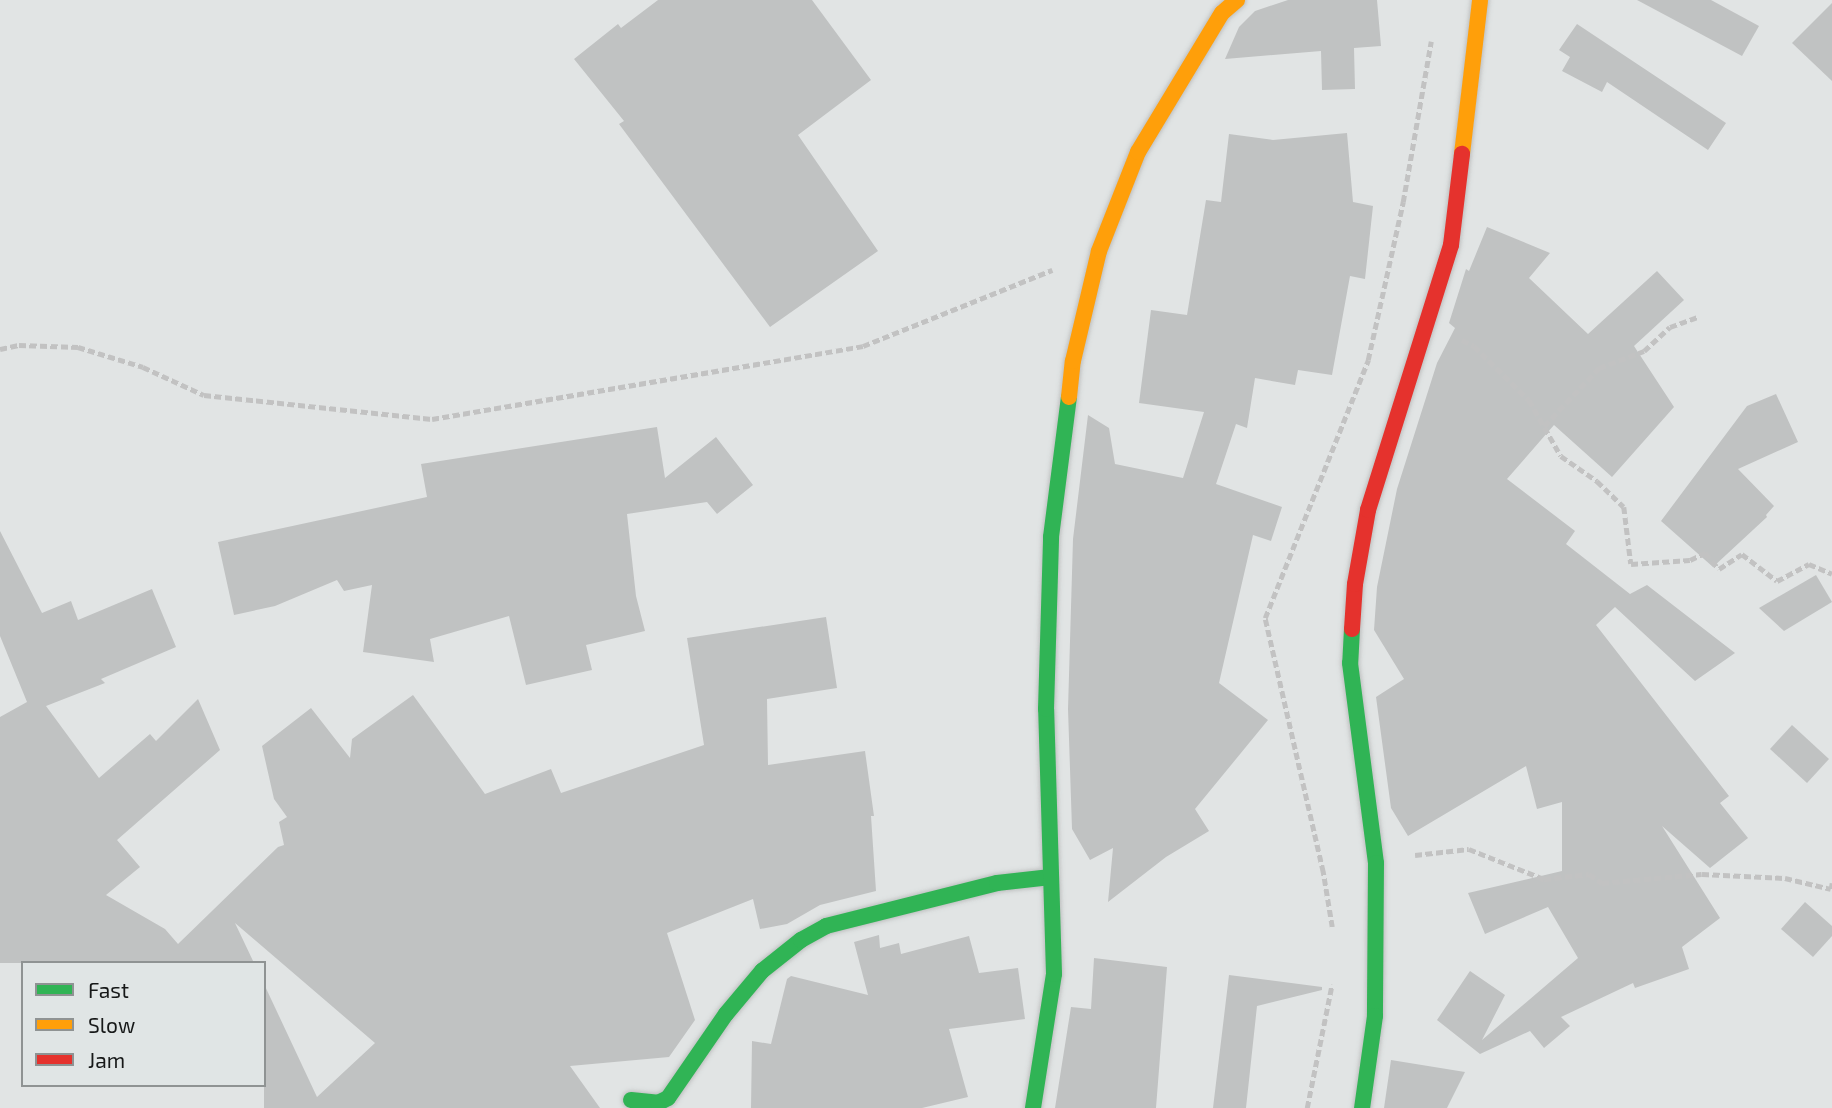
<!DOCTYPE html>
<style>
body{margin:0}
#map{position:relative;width:1832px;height:1108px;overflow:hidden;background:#e1e4e4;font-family:"Exo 2",sans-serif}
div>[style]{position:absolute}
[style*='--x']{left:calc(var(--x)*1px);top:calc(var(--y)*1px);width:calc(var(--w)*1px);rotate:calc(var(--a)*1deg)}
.building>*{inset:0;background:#c0c2c2}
.path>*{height:4.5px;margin-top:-2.25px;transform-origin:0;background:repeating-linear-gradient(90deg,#c2c2c2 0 7px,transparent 0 10.5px)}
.roads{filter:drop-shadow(0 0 2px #bec0c0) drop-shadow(0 0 2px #bec0c0)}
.fast>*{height:16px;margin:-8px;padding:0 8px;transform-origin:8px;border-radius:8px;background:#30b455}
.slow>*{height:16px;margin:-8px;padding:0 8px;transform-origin:8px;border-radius:8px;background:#ff9f0a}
.jam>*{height:16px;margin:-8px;padding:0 8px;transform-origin:8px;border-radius:8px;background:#e5322d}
span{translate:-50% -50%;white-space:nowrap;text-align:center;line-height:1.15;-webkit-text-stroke:7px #e0e5e5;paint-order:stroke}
.legend{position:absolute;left:21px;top:961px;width:245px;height:126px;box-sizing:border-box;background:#e0e5e5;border:2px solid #8f9393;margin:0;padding:9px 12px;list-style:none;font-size:21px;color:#161818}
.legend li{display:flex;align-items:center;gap:14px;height:35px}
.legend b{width:35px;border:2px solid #8f9393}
</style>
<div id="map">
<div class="building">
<i style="clip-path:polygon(658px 0,812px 0,871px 80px,798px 135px,878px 251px,770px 327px,619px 124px,624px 121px,574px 59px,618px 24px,621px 28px)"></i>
<i style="clip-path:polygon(1288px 0,1377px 0,1381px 46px,1354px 48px,1355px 89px,1322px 90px,1321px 51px,1225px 59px,1239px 27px,1255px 11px)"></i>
<i style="clip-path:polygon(1637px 0,1711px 0,1759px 26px,1742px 56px)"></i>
<i style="clip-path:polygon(1832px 3px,1832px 81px,1792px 43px)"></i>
<i style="clip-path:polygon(1577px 24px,1726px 123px,1708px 150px,1607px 82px,1602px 92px,1562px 71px,1570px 57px,1559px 50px)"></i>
<i style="clip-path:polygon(1347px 133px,1353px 202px,1373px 206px,1365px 279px,1350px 276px,1332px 375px,1298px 370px,1295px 385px,1255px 378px,1247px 428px,1236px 424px,1216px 484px,1282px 507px,1271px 541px,1253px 535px,1219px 683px,1268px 720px,1195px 809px,1209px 831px,1166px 857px,1108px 902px,1113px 848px,1090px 860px,1072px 829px,1068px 709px,1073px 539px,1088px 415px,1109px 428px,1115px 464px,1183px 478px,1204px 412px,1139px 403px,1151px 310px,1187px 315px,1206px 200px,1221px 202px,1229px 134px,1273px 140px)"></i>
<i style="clip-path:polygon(1487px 227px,1550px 253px,1529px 278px,1588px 334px,1657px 271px,1684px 300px,1634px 346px,1674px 407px,1612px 477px,1554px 425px,1507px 479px,1575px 531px,1566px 544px,1630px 594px,1647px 585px,1735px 653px,1695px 681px,1615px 607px,1596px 625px,1729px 796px,1720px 803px,1748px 838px,1710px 868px,1662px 826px,1720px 918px,1682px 947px,1689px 969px,1635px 988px,1633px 983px,1561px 1017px,1570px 1026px,1544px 1048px,1530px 1031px,1480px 1054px,1437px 1020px,1470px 971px,1505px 995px,1482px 1040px,1578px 958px,1548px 907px,1485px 934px,1468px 893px,1562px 871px,1562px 802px,1537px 809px,1526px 766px,1408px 836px,1391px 808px,1376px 697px,1404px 679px,1374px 630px,1377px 587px,1397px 489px,1437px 363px,1455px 328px,1449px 323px,1466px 269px,1469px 271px)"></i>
<i style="clip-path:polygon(1776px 394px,1798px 442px,1738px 469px,1774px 506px,1766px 515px,1767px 517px,1713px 567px,1661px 521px,1747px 406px)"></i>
<i style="clip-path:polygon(657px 427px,665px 478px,716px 437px,753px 485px,717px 514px,707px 502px,627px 514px,636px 596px,645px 631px,586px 645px,592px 670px,526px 685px,509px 616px,430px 639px,434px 662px,363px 652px,372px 585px,344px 591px,337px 580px,275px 606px,234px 615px,218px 542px,427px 497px,421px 464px)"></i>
<i style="clip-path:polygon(0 531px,42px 613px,71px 601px,78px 620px,152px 589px,176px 647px,101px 679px,105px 683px,46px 706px,99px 778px,150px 734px,156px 741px,198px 699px,220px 750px,117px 840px,140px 867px,106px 895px,165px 929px,178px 944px,278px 847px,284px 845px,279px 822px,287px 817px,274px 799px,262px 746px,311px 708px,350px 758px,352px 739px,413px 695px,485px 794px,551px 769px,561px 793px,704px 745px,687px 638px,826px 617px,837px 688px,767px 699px,768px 765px,865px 751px,874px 816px,871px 816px,876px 891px,820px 905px,787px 924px,760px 929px,753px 899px,667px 933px,695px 1020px,669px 1057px,570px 1066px,600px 1108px,264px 1108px,264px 984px,317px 1097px,375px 1043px,235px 923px,254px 963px,0 963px,0 717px,27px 702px,0 636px)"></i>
<i style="clip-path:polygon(1816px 575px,1832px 602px,1784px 631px,1759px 608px)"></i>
<i style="clip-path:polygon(1792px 725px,1829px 759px,1807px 783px,1770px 749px)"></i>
<i style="clip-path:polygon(1805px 902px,1832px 926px,1832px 936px,1813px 957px,1781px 929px)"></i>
<i style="clip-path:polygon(879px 935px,880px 948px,899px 943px,901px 954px,969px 936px,979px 973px,1018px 968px,1025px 1019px,949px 1029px,968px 1097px,922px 1108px,751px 1108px,752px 1041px,771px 1044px,787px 979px,791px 976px,868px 995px,854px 942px)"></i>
<i style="clip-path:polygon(1094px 958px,1167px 967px,1156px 1108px,1055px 1108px,1071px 1007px,1091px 1009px)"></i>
<i style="clip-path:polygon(1229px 975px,1322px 987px,1322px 990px,1257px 1006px,1246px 1108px,1213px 1108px)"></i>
<i style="clip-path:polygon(1391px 1060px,1465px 1072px,1447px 1108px,1384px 1108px)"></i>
</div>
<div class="path">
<i style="--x:1462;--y:340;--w:13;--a:27"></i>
<i style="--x:1474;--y:346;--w:77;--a:44.5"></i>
<i style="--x:1529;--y:400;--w:64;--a:60.3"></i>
<i style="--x:1561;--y:456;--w:44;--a:34.8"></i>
<i style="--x:1597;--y:481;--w:37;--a:44"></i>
<i style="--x:1624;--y:507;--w:57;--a:83"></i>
<i style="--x:1631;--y:564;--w:59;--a:-3.9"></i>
<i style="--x:1690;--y:560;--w:17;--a:-25"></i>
<i style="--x:1705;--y:553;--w:21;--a:49"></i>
<i style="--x:1719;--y:569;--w:27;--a:-33"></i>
<i style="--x:1742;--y:554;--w:44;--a:37.6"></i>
<i style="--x:1777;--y:581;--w:36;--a:-28"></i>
<i style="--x:1809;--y:564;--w:25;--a:23"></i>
<i style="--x:0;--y:349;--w:19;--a:-12"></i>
<i style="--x:19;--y:345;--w:59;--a:1.9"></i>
<i style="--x:78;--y:347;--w:68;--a:17.1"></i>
<i style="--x:143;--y:367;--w:67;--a:24.7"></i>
<i style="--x:204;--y:395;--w:229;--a:6"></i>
<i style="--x:432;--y:419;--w:437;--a:-9.6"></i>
<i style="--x:863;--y:346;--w:204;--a:-21.9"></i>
<i style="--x:1544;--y:426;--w:80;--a:-46.5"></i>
<i style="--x:1599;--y:368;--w:48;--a:-20.7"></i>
<i style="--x:1644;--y:351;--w:35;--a:-43"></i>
<i style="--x:1670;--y:327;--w:29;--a:-20"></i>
<i style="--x:1415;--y:855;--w:54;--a:-6.3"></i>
<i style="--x:1469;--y:849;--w:81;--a:21.8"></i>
<i style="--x:1544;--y:879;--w:45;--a:-6.3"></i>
<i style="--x:1589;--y:874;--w:16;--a:35"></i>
<i style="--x:1602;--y:883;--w:100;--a:-5.1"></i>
<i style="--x:1702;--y:874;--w:83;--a:2.8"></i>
<i style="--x:1785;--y:878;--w:47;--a:13.4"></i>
<i style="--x:1831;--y:889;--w:6;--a:-81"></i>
<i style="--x:1332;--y:927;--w:56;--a:-99.3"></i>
<i style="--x:1323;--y:872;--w:261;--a:-102.9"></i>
<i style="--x:1265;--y:618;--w:278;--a:-68.2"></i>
<i style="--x:1368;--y:360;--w:162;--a:-77.5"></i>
<i style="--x:1403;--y:202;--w:163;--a:-80.1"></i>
<i style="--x:1307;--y:1108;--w:126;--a:-78.6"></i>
</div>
<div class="roads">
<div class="fast">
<i style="--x:1352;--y:629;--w:34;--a:93"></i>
<i style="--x:1350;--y:663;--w:202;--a:82.6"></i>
<i style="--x:1376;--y:863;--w:153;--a:90.4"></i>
<i style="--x:1375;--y:1016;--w:93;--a:98"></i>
<i style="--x:631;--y:1100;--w:27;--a:6"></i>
<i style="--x:658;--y:1103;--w:11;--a:-27"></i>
<i style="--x:668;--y:1098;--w:102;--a:-55.4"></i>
<i style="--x:726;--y:1014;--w:56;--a:-50.1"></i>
<i style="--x:762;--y:971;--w:50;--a:-38.5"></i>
<i style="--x:801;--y:940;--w:29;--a:-29"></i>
<i style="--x:826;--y:926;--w:176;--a:-14.1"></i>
<i style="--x:997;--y:883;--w:54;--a:-6.3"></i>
<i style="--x:1033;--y:1108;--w:136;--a:-81.1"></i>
<i style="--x:1054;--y:974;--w:265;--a:-91.7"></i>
<i style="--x:1046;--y:709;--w:172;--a:-88.3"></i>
<i style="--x:1051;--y:537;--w:141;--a:-82.7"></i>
</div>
<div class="slow">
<i style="--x:1462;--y:154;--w:155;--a:-83.3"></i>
<i style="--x:1069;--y:397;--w:36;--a:-84"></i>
<i style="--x:1073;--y:361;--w:113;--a:-76.7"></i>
<i style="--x:1099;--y:251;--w:106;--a:-68.5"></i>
<i style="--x:1138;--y:152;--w:162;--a:-58.9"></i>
<i style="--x:1222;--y:13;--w:20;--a:-41"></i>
</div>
<div class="jam">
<i style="--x:1352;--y:629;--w:45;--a:-86.2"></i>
<i style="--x:1355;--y:584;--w:75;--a:-80"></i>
<i style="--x:1368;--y:510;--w:278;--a:-72.6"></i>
<i style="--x:1451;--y:245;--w:92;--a:-83.1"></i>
</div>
</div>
<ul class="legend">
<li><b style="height:9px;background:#30b455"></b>Fast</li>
<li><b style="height:9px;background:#ff9f0a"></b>Slow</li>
<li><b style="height:9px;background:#e5322d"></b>Jam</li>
</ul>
</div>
